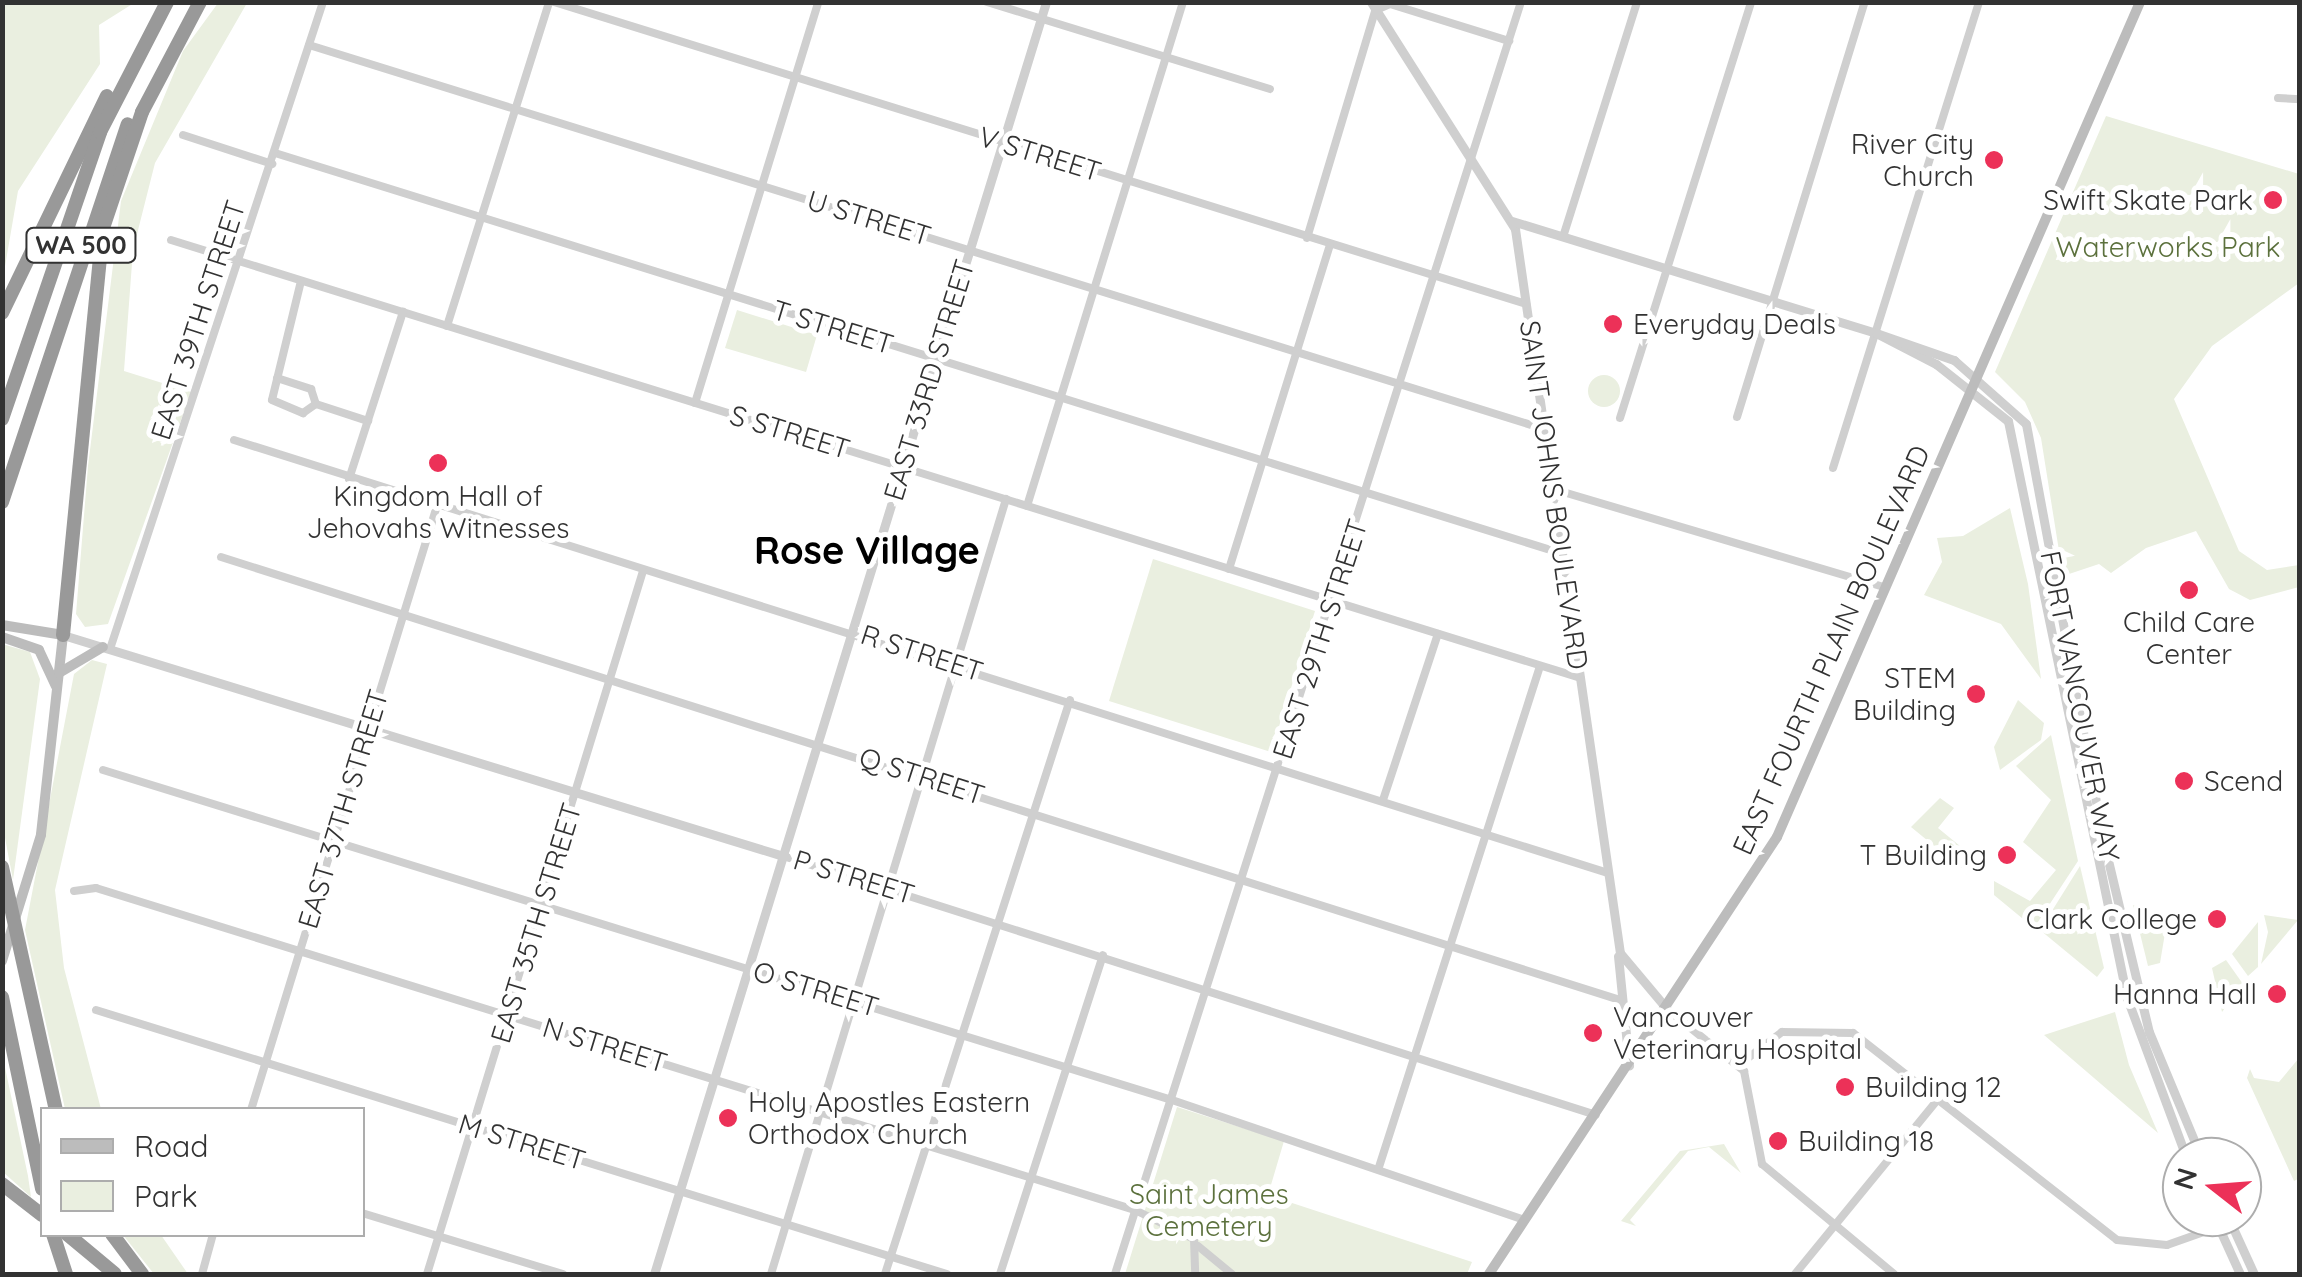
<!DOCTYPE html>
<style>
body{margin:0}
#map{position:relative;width:2302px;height:1277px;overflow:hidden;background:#fff;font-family:Quicksand,sans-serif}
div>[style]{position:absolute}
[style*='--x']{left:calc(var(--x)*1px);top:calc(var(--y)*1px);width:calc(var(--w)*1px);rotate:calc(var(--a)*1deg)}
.green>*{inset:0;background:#eaefe0}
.round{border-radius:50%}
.minor>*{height:8px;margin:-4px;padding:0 4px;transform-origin:4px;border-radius:4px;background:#cfcfcf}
.tertiary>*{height:9px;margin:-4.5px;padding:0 4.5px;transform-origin:4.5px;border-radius:4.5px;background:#cfcfcf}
.secondary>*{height:10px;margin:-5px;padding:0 5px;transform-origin:5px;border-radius:5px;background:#bcbcbc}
.motorway>*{height:14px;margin:-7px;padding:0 7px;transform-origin:7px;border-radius:7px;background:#999}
.dots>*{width:28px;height:28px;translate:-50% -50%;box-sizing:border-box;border:5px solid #fff;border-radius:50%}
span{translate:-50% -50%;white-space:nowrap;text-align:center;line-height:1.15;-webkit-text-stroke:10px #fff;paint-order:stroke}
.shield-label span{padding:2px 8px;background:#fff;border:2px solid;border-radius:8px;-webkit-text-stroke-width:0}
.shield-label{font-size:25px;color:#323232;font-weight:700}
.poi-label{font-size:28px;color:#323232}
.right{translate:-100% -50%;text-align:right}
.left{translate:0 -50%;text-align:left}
.street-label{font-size:28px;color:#323232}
.park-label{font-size:28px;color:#5c713d}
.district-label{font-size:38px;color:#000;font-weight:700}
.frame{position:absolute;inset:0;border:5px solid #323232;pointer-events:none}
.legend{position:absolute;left:40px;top:1107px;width:325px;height:130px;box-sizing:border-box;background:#fff;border:2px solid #adadad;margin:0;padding:12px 18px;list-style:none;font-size:30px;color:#323232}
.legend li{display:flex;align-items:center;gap:20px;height:50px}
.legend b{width:50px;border:2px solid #adadad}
.north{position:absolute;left:2162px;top:1137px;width:100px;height:100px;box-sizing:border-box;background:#fff;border:2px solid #adadad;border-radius:50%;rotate:287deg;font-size:28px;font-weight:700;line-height:40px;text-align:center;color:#323232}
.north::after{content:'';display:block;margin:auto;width:35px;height:45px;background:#ec3158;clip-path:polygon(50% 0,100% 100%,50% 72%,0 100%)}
</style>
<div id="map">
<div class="green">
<i style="clip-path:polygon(2px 3px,134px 3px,99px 25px,100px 64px,18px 191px,3px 278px)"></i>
<i style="clip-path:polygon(218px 3px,247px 3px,155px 163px,133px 250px,124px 371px,191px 392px,108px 624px,85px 627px,76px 614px,88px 466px,121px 201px,183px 51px)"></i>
<i style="clip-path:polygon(2106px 116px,2299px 174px,2299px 283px,2212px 346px,2174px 399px,2239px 551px,2267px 570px,2299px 565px,2299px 587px,2250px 600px,2229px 589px,2196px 531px,2146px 548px,2111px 573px,2099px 564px,2063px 576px,2041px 438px,2025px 402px,1995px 372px)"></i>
<i style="clip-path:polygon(737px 310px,817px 335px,806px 372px,725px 348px)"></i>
<i class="round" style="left:1588px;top:375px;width:32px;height:32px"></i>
<i style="clip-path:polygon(2010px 508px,2028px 584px,2041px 679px,2001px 624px,1924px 595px,1942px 562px,1937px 538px,1963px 536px)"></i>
<i style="clip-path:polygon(1153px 559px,1315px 611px,1271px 752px,1109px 701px)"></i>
<i style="clip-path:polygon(2px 644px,30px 652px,40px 679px,13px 880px,2px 822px)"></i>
<i style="clip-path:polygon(92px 660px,107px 664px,55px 890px,64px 968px,101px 1109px,65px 1109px,25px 930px,74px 674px)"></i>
<i style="clip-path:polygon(2018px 700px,2044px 723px,2041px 740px,2000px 770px,1994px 747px)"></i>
<i style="clip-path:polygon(2051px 735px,2078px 861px,2034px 928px,1994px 895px,1994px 881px,2030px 901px,2056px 870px,2023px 842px,2051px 800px,2016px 766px)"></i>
<i style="clip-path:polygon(1940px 798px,1954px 808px,1938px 828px,1971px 855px,1961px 868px,1911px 827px)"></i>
<i style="clip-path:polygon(2080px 866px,2104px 968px,2097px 977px,2040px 930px)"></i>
<i style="clip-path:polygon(2133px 905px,2167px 921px,2160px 963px,2148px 966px)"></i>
<i style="clip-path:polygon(2264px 915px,2298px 920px,2261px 964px,2268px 932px)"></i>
<i style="clip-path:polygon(2258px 922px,2258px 967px,2248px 976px,2232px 954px)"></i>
<i style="clip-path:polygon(2226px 960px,2243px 984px,2222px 1012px,2212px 968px)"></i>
<i style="clip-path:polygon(2115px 1012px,2129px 1065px,2158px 1133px,2044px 1035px)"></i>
<i style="clip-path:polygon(3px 1058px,28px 1176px,31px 1197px,3px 1172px)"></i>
<i style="clip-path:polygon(2299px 1058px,2300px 1178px,2294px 1181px,2247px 1078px,2250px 1069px,2254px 1078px,2279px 1082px)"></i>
<i style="clip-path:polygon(1177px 1107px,1284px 1141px,1268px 1195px,1472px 1262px,1467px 1274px,1125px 1274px)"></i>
<i style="clip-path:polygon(1724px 1144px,1741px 1173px,1709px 1147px,1688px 1151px,1630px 1220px,1636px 1226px,1621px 1221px,1680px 1151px)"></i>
<i style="clip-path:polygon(123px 1235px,161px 1235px,188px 1274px,154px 1274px)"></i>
</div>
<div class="minor">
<i style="--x:554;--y:2;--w:1018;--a:17.26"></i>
<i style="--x:987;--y:2;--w:296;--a:17.1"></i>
<i style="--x:1376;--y:10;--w:15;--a:-23"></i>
<i style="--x:1390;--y:4;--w:125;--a:17.3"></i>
<i style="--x:309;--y:45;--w:1293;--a:17.27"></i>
<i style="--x:2278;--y:98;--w:22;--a:3"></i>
<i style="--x:183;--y:135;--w:94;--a:18"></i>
<i style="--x:275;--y:153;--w:1349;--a:17.29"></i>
<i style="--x:1563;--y:237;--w:246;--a:-72.5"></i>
<i style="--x:1307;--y:238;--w:246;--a:-73.3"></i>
<i style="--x:171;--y:240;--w:1476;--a:17.26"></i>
<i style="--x:301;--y:281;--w:122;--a:103.7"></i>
<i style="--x:272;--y:400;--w:34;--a:23"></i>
<i style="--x:303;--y:413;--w:16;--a:-35"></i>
<i style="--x:447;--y:326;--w:340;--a:-72.5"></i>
<i style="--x:277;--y:378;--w:36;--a:18"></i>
<i style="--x:311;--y:389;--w:16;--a:72"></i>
<i style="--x:695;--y:403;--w:419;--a:-72.9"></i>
<i style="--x:316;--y:404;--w:55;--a:18.1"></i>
<i style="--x:1737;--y:417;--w:434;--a:-72.9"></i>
<i style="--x:1620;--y:418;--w:436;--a:-72.5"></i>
<i style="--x:234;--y:440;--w:1441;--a:17.49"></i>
<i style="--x:1833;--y:468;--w:488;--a:-72.6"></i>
<i style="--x:349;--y:479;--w:176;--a:-72.1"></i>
<i style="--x:1553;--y:489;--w:345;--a:16.5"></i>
<i style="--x:1027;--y:506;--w:528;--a:-72.8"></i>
<i style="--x:221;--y:557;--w:1467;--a:17.57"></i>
<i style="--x:1229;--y:569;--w:339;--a:-72.7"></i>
<i style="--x:110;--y:649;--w:681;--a:-71.78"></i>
<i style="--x:103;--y:770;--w:1119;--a:17.16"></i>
<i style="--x:1172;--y:1100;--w:373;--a:18.8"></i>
<i style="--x:1383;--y:800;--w:175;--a:-71.7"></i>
<i style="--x:783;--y:856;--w:853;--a:17.67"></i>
<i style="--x:74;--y:891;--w:22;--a:-8"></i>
<i style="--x:96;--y:888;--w:1088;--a:17.22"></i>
<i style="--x:1135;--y:1210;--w:66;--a:26.2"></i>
<i style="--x:1194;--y:1239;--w:35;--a:88"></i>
<i style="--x:1667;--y:1009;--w:99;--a:38.8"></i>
<i style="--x:1744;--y:1071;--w:95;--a:79"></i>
<i style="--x:1762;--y:1164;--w:172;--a:39.8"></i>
<i style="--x:96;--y:1010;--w:891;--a:17.24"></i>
<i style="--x:1740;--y:1064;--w:53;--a:-37.3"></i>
<i style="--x:1782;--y:1032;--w:71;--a:0.8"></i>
<i style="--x:1853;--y:1033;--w:335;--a:38.1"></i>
<i style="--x:2117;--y:1240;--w:50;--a:5.7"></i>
<i style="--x:2167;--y:1245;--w:54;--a:-19.4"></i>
<i style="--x:251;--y:1110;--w:629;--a:-72.89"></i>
<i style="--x:1379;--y:1167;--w:526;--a:-72.18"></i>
<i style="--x:362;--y:1213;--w:210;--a:16.9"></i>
<i style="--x:1198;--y:1246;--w:44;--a:39.5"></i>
<i style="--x:202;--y:1274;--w:41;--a:-74.6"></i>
<i style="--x:427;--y:1274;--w:735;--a:-72.92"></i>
<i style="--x:771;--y:1274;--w:810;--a:-73.13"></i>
<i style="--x:885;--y:1274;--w:603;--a:-72.14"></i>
<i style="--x:1000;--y:1274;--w:335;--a:-72.1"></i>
<i style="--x:1115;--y:1274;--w:1335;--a:-72.3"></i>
<i style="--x:1795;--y:1274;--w:227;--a:-50.7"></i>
</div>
<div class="tertiary">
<i style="--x:1371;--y:2;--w:269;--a:57.6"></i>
<i style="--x:1515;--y:229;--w:732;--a:81.75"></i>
<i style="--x:1620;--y:953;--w:73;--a:50"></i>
<i style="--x:1512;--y:221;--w:381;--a:17.1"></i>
<i style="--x:1876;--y:333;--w:68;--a:27.3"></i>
<i style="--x:1936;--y:364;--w:92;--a:38.4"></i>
<i style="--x:2008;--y:421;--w:589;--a:78.35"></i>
<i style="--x:2127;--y:998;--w:170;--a:69.6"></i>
<i style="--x:1876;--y:333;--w:83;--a:19.1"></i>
<i style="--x:1954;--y:360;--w:96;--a:41.6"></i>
<i style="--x:2026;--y:424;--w:418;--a:79.5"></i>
<i style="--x:2102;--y:835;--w:203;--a:76.6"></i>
<i style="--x:2149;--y:1032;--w:135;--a:67.4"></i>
<i style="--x:63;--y:635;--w:753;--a:17.06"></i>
<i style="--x:1618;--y:956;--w:110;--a:84.2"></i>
<i style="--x:2214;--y:1217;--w:63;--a:65.5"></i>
<i style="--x:2228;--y:1217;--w:63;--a:65.5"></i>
<i style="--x:654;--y:1274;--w:1331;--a:-72.87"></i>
</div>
<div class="secondary">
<i style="--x:2;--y:625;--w:62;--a:9.3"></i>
<i style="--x:63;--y:635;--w:201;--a:96.3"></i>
<i style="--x:41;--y:835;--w:132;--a:107.2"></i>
<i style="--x:2;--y:637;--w:39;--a:19"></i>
<i style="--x:39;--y:650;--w:40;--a:65"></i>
<i style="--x:59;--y:673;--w:51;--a:-30.6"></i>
<i style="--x:1489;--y:1274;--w:523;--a:-56.61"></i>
<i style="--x:1777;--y:837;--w:910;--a:-66.5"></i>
</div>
<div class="motorway">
<i style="--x:2;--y:313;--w:241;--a:-64.2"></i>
<i style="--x:2;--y:419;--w:303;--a:-71.1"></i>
<i style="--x:100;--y:132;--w:146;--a:-62.7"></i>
<i style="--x:2;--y:502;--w:398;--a:-71.6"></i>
<i style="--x:63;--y:635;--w:409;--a:-84.4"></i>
<i style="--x:103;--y:228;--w:122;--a:-71.4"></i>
<i style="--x:142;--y:112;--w:124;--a:-62.2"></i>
<i style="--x:2;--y:867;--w:249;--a:77.5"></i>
<i style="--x:2;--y:997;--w:196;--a:78.2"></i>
<i style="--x:2;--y:1184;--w:51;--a:37.8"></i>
<i style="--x:53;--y:1234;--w:42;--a:72"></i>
<i style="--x:67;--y:1234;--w:62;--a:39.8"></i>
<i style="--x:112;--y:1234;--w:50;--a:53.1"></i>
</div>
<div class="dots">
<i style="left:1994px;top:160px;background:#ec3158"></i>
<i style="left:2273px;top:200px;background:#ec3158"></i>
<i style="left:1613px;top:324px;background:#ec3158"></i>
<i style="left:438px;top:463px;background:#ec3158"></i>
<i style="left:2189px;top:590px;background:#ec3158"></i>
<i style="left:1976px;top:694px;background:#ec3158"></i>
<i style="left:2184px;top:781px;background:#ec3158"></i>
<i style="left:2007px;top:855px;background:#ec3158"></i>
<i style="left:2217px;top:919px;background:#ec3158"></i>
<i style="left:2277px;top:994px;background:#ec3158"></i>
<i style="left:1593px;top:1033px;background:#ec3158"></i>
<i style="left:1845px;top:1087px;background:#ec3158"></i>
<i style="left:728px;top:1118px;background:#ec3158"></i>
<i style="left:1778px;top:1141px;background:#ec3158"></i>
</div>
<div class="shield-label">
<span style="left:81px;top:245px">WA 500</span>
</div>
<div class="poi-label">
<span class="right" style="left:1974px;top:160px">River City<br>Church</span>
<span class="right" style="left:2253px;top:200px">Swift Skate Park</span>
<span class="left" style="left:1633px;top:324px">Everyday Deals</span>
<span style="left:438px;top:512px">Kingdom Hall of<br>Jehovahs Witnesses</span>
<span style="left:2189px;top:638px">Child Care<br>Center</span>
<span class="right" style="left:1956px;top:694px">STEM<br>Building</span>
<span class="left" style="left:2204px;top:781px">Scend</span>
<span class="right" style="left:1987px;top:855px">T Building</span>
<span class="right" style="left:2197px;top:919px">Clark College</span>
<span class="right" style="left:2257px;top:994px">Hanna Hall</span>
<span class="left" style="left:1613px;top:1033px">Vancouver<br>Veterinary Hospital</span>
<span class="left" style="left:1865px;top:1087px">Building 12</span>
<span class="left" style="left:748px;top:1118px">Holy Apostles Eastern<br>Orthodox Church</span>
<span class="left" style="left:1798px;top:1141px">Building 18</span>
</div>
<div class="street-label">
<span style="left:1040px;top:154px;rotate:17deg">V STREET</span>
<span style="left:869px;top:218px;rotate:17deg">U STREET</span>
<span style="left:198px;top:320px;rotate:-72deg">EAST 39TH STREET</span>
<span style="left:833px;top:327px;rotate:17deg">T STREET</span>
<span style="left:929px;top:380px;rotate:-73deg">EAST 33RD STREET</span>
<span style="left:790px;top:432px;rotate:17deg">S STREET</span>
<span style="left:1554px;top:495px;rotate:82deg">SAINT JOHNS BOULEVARD</span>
<span style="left:1320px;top:639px;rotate:-72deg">EAST 29TH STREET</span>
<span style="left:1831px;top:650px;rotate:-66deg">EAST FOURTH PLAIN BOULEVARD</span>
<span style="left:922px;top:653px;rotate:18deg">R STREET</span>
<span style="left:2080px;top:706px;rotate:79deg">FORT VANCOUVER WAY</span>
<span style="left:922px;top:776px;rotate:18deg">Q STREET</span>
<span style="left:343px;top:809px;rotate:-73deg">EAST 37TH STREET</span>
<span style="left:854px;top:877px;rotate:17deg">P STREET</span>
<span style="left:536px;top:923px;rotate:-73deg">EAST 35TH STREET</span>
<span style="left:816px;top:989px;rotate:17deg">O STREET</span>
<span style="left:605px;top:1045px;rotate:17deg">N STREET</span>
<span style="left:522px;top:1142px;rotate:17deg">M STREET</span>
</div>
<div class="park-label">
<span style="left:2168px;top:247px">Waterworks Park</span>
<span style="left:1209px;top:1210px">Saint James<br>Cemetery</span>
</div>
<div class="district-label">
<span style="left:867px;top:551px">Rose Village</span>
</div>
<div class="frame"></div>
<ul class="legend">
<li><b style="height:12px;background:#bcbcbc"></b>Road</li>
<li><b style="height:28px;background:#eaefe0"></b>Park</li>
</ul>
<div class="north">N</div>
</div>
